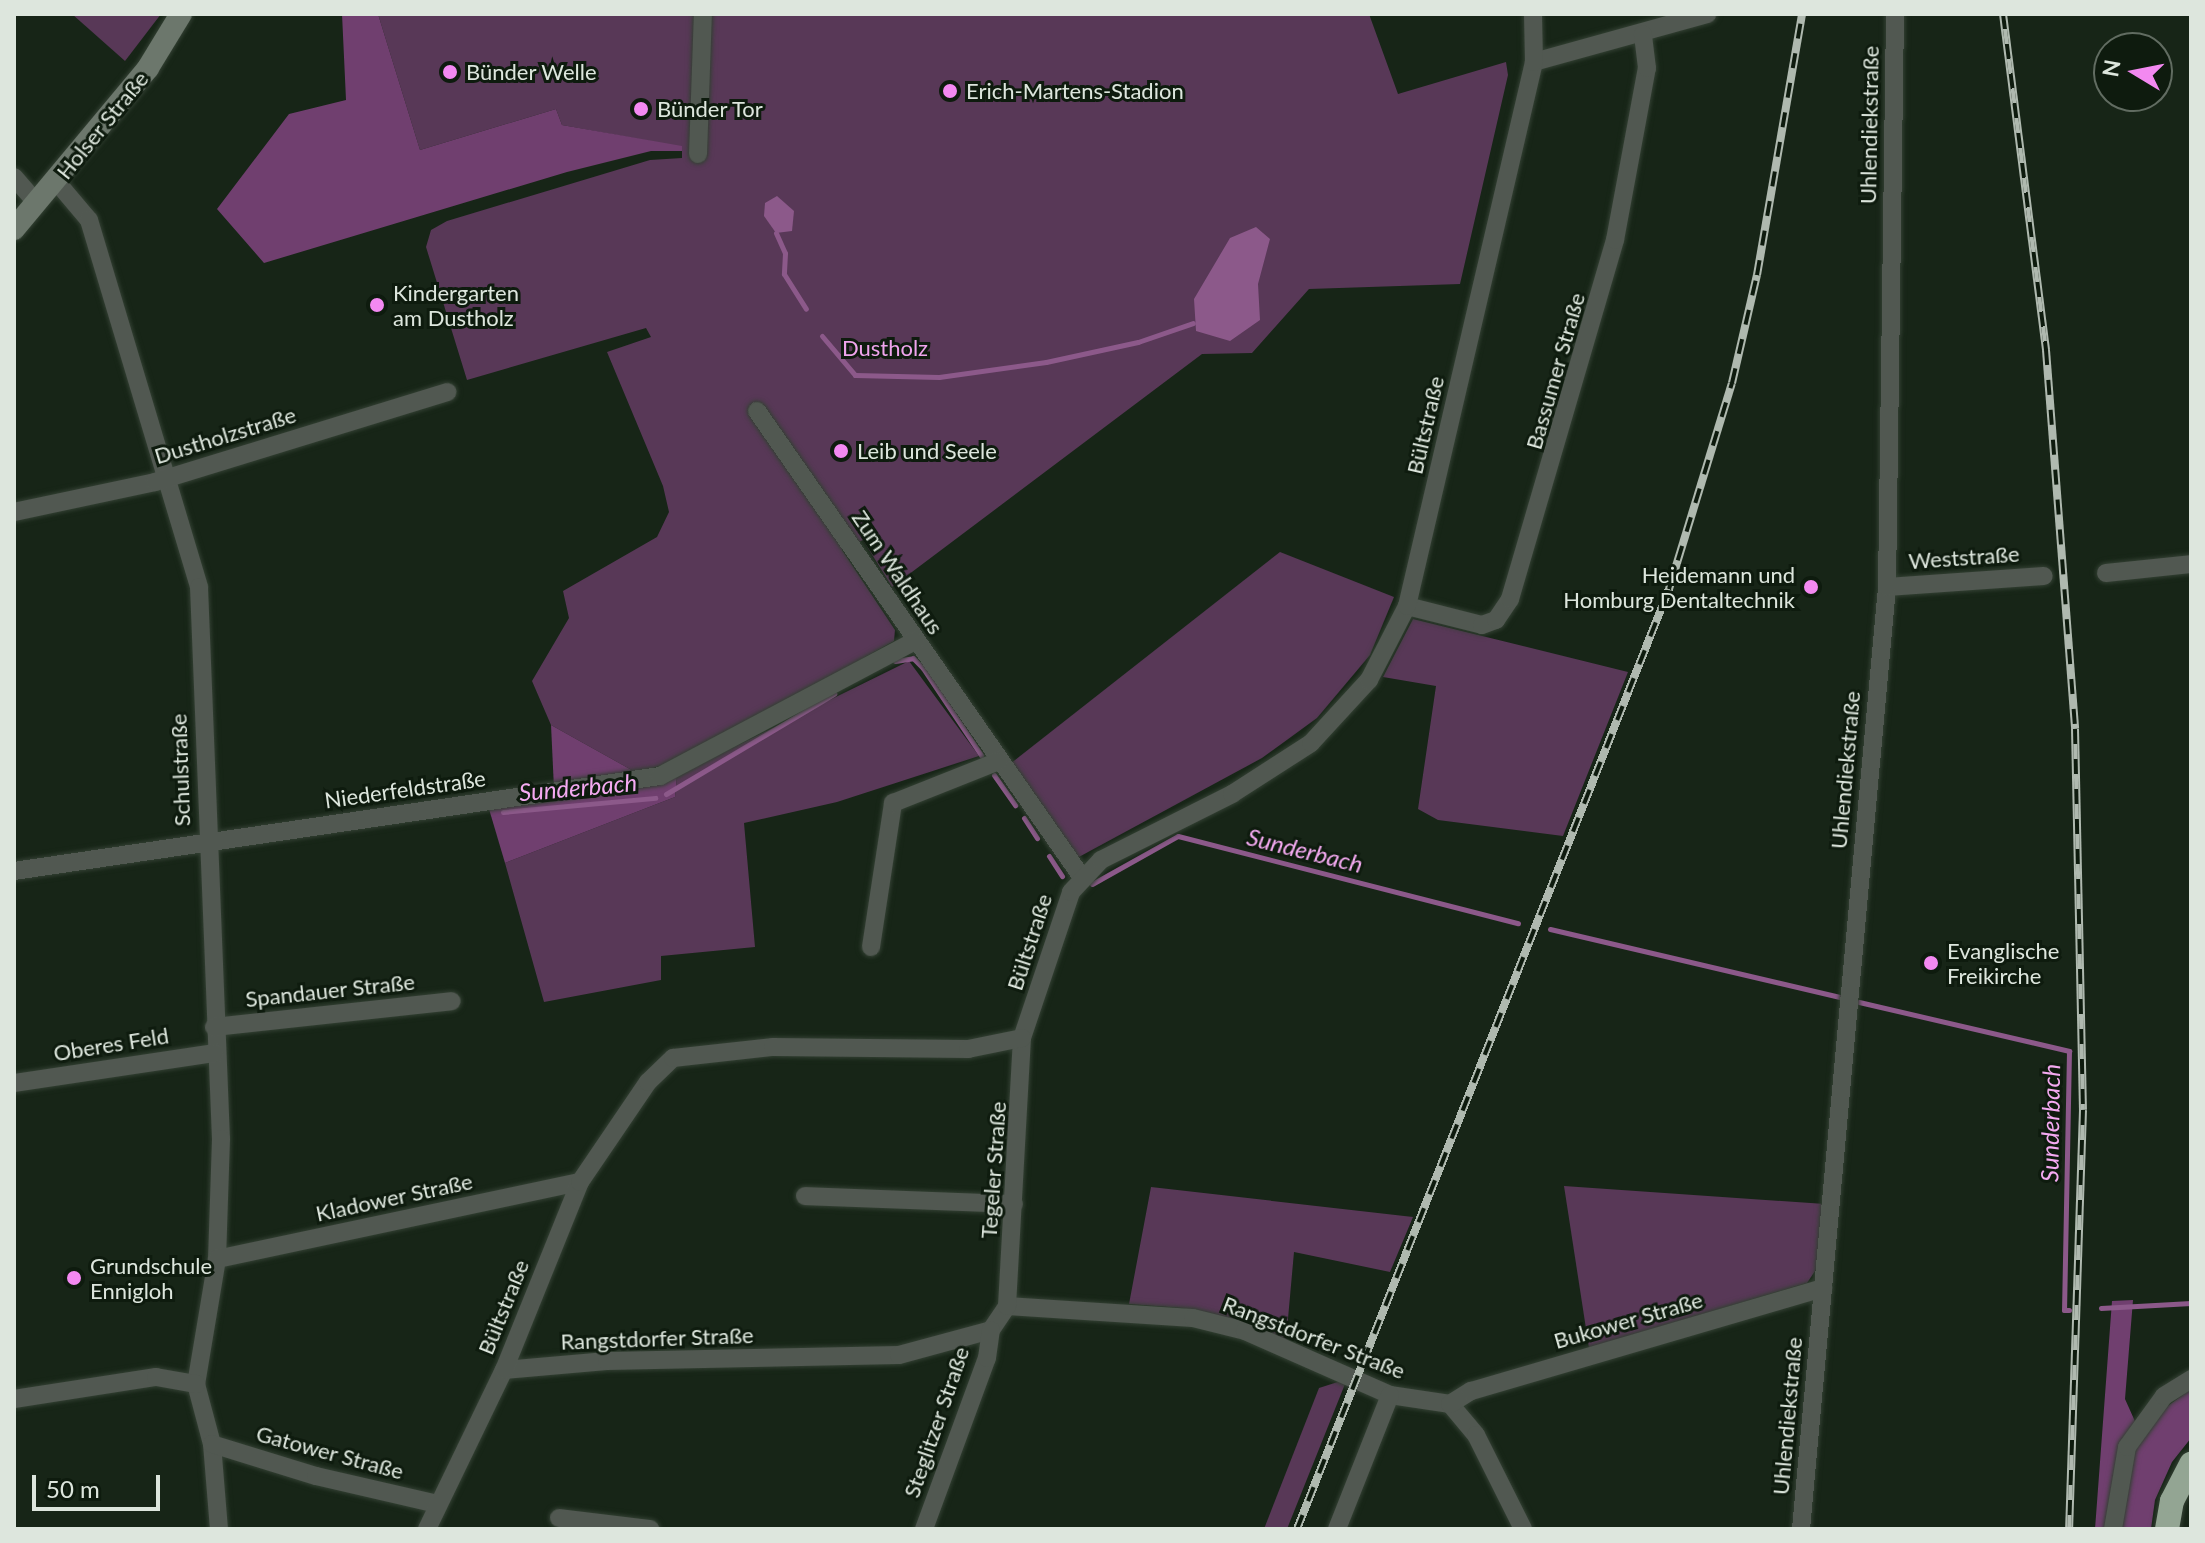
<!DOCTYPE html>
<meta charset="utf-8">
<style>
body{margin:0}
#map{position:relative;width:2205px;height:1543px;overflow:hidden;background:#172517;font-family:Lato,sans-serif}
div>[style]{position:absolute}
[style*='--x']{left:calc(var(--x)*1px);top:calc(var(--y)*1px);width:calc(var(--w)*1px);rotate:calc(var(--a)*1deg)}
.green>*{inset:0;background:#583857}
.forest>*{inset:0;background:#703f6f}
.water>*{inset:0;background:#8c598a}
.stream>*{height:5px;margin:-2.5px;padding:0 2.5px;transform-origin:2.5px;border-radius:2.5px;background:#8c598a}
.roads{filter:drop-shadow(0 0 2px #334033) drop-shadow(0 0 2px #334033)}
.minor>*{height:18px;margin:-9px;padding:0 9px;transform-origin:9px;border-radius:9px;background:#515851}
.secondary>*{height:22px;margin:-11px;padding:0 11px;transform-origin:11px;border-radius:11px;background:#6c776c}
.motorway>*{height:24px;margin:-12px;padding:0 12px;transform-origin:12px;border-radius:12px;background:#93a593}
.rail>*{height:8px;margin-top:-4px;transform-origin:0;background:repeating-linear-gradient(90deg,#0e1b0e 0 15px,#afb9af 0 30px);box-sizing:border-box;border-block:2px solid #afb9af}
.dots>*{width:22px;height:22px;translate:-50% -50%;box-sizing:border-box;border:4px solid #0e1b0e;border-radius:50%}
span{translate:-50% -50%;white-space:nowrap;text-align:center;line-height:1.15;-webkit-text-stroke:6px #0e1b0e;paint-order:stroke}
.poi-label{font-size:22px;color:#dde6dd}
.left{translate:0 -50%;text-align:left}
.right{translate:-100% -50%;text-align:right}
.street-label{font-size:22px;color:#dde6dd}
.park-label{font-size:22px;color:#efa4ec}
.water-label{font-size:24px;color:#f4aaf1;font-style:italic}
.frame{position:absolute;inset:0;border:16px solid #dde6dd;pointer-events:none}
.north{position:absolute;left:2093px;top:32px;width:80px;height:80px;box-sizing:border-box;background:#0e1b0e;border:2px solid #616c61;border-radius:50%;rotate:280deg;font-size:22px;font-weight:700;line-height:32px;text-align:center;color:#dde6dd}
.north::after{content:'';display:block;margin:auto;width:28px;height:36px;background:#f389f1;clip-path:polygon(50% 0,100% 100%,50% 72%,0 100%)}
.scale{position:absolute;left:32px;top:1475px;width:128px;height:36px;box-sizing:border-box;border:4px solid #dde6dd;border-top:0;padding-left:10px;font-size:24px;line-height:28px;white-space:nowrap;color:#dde6dd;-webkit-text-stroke:6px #0e1b0e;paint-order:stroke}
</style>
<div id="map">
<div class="green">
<i style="clip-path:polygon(72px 14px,161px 14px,125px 61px)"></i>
<i style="clip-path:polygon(378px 14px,1369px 14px,1398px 94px,1506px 62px,1508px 75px,1460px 284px,1309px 289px,1252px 353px,1202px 354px,892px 587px,863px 540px,842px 550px,895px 630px,894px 641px,682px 759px,637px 773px,551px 725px,532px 681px,569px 618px,563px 591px,657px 537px,669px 512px,663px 486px,607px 352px,651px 337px,646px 328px,467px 380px,426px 247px,431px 230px,447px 221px,650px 160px,682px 158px,682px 147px,562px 125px,556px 109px,420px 150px)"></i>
<i style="clip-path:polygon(1280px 552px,1394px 597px,1370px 655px,1317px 718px,1262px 758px,1077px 858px,1010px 764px)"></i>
<i style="clip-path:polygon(1413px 619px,1628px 672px,1563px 836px,1438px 820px,1418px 809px,1436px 686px,1383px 677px)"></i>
<i style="clip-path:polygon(909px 661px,979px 756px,837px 802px,744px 823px,755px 947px,661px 956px,661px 980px,544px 1002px,505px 863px,675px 797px,677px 775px)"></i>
<i style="clip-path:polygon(1564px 1186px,1825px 1204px,1817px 1268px,1807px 1283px,1589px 1348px)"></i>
<i style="clip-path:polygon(1151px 1187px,1413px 1217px,1390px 1272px,1294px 1252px,1286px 1341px,1245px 1323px,1182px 1308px,1129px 1304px)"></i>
<i style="clip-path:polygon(1347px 1379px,1287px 1529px,1264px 1529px,1319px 1388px)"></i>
</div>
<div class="forest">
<i style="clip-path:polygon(342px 14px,378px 14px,420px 150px,556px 109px,562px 125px,682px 146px,682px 151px,651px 151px,567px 172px,264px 263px,217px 209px,289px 114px,346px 100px)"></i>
<i style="clip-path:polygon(551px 725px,637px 773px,554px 789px)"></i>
<i style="clip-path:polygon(677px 775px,675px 797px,505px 863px,489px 809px)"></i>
<i style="clip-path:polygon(2133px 1300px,2125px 1399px,2142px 1437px,2158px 1413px,2191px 1389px,2191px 1438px,2172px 1462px,2155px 1500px,2151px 1529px,2095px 1529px,2112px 1301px)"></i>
</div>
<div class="water">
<i style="clip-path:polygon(777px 196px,794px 211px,792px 231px,776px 233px,764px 216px,765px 203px)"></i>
<i style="clip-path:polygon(1256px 227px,1270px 239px,1258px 284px,1260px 320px,1230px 341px,1196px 331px,1194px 299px,1230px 238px)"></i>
</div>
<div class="stream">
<i style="--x:776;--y:233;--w:22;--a:66"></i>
<i style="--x:785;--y:253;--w:21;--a:93"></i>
<i style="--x:784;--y:274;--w:41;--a:57.8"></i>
<i style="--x:822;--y:336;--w:51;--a:49.8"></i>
<i style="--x:855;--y:375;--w:84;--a:1.4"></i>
<i style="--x:939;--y:377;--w:108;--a:-8"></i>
<i style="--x:1046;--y:362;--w:94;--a:-12.3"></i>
<i style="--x:1138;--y:342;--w:58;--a:-19.1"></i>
<i style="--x:895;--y:661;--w:18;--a:-9"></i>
<i style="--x:913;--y:658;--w:14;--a:45"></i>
<i style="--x:923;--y:668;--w:105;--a:56.3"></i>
<i style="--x:994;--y:775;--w:37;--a:55"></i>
<i style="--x:666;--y:794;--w:196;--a:-30.8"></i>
<i style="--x:503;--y:812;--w:153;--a:-5.3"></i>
<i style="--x:1024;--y:818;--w:24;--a:57"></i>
<i style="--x:1049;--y:856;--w:24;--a:57"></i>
<i style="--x:1092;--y:884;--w:98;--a:-29.2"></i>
<i style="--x:1178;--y:836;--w:351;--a:14.4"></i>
<i style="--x:1550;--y:929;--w:302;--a:13.2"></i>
<i style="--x:1859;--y:1002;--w:216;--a:13.1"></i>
<i style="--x:2069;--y:1051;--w:259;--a:91.1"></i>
<i style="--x:2064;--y:1310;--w:5;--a:0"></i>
<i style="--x:2101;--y:1308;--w:90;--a:-3.2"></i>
</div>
<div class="roads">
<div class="minor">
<i style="--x:1534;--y:62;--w:180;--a:-15.5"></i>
<i style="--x:698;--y:154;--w:140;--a:-88"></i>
<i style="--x:14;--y:177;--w:35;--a:49"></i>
<i style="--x:56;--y:181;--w:51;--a:49.8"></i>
<i style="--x:89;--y:220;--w:383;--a:73.3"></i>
<i style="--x:199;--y:587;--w:552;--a:87.72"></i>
<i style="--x:221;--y:1139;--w:120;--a:91.9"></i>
<i style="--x:217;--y:1259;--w:127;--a:99.5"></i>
<i style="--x:196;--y:1384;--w:62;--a:75.1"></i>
<i style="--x:212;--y:1444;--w:85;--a:85.3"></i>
<i style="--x:757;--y:411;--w:567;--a:55.13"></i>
<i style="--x:14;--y:512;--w:144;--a:-12"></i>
<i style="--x:155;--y:482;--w:306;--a:-17.1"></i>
<i style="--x:2106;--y:573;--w:85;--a:-6"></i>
<i style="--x:1887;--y:587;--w:157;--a:-4"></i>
<i style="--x:1407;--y:606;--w:77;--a:14.2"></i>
<i style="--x:1482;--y:625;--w:15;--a:-20"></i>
<i style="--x:1496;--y:620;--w:25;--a:-56"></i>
<i style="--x:1510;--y:599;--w:374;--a:-73.7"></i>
<i style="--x:1615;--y:240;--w:175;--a:-79.5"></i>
<i style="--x:1647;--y:68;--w:34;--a:-97"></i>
<i style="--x:14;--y:871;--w:653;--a:-8.37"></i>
<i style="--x:660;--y:776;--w:289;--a:-27.9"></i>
<i style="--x:871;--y:947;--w:146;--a:-81.3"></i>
<i style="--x:893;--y:803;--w:114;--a:-21.6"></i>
<i style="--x:214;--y:1027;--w:239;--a:-6.2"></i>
<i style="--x:14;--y:1083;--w:203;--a:-8.5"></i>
<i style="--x:805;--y:1196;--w:209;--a:2.2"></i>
<i style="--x:217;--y:1259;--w:371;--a:-12"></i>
<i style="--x:1007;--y:1306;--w:186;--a:3.7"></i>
<i style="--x:1193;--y:1318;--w:54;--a:14"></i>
<i style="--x:1245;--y:1331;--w:158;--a:23.8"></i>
<i style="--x:1390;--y:1395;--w:61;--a:8.5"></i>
<i style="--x:1450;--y:1404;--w:40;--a:50"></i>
<i style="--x:1476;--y:1435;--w:105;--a:63.4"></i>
<i style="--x:504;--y:1370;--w:103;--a:-5"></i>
<i style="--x:607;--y:1361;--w:292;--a:-1.2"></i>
<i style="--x:899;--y:1355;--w:95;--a:-15.2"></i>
<i style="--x:991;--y:1330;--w:29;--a:-56"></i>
<i style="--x:1007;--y:1306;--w:268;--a:-86.8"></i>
<i style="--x:1022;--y:1038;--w:154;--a:-71.4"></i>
<i style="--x:1071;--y:892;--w:44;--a:-46.8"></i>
<i style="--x:1101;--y:860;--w:147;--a:-26.7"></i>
<i style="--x:1232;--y:794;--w:94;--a:-32.8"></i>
<i style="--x:1311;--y:743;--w:86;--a:-47.4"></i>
<i style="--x:1369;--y:680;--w:83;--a:-62.8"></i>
<i style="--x:1407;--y:606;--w:559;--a:-76.86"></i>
<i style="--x:1534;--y:62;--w:48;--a:-91.2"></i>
<i style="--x:14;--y:1399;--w:144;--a:-8.8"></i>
<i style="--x:156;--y:1377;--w:41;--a:9.9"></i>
<i style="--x:1450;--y:1404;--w:25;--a:-32"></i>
<i style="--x:1471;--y:1391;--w:367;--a:-16.3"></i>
<i style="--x:212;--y:1444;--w:109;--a:17.1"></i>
<i style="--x:316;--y:1476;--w:124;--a:13"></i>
<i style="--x:559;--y:1518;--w:92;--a:6.9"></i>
<i style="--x:427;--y:1529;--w:177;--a:-64.2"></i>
<i style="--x:504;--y:1370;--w:203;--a:-68"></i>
<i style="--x:580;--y:1182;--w:121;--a:-55.8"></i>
<i style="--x:648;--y:1082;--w:35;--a:-44"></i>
<i style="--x:673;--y:1058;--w:101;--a:-6.3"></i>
<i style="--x:773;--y:1047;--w:195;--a:0.6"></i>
<i style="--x:968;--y:1049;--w:55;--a:-11.5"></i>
<i style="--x:924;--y:1529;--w:182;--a:-69.8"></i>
<i style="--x:987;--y:1358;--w:28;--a:-82"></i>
<i style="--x:1337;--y:1529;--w:144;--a:-68.4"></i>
<i style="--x:1801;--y:1529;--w:946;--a:-84.78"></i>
<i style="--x:1887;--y:587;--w:573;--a:-89.2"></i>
<i style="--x:2113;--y:1529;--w:83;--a:-80.3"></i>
<i style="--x:2127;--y:1447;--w:63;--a:-54"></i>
<i style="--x:2164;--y:1396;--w:32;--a:-32"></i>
</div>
<div class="secondary">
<i style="--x:14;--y:229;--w:209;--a:-50.2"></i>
<i style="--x:148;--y:68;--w:63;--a:-58.6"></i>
</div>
<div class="motorway">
<i style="--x:2167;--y:1529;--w:28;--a:-80"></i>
<i style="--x:2172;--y:1501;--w:42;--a:-62.8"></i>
</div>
</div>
<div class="rail">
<i style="--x:2003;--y:14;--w:339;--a:82.7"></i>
<i style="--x:2046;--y:350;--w:380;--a:85.6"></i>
<i style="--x:2075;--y:729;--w:381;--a:88.8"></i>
<i style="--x:2083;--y:1110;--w:419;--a:91.9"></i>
<i style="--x:1297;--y:1529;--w:1011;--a:-68.41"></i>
<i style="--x:1669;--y:589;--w:215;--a:-73"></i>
<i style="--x:1732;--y:383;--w:111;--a:-77"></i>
<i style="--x:1757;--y:275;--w:265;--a:-80.2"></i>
</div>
<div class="dots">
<i style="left:450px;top:72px;background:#f389f1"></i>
<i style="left:950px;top:91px;background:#f389f1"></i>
<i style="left:641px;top:109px;background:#f389f1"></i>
<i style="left:377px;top:305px;background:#f389f1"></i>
<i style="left:841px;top:451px;background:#f389f1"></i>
<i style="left:1811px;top:587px;background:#f389f1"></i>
<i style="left:1931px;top:963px;background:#f389f1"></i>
<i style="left:74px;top:1278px;background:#f389f1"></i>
</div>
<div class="poi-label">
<span class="left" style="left:466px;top:72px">Bünder Welle</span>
<span class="left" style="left:966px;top:91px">Erich-Martens-Stadion</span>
<span class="left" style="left:657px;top:109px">Bünder Tor</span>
<span class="left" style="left:393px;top:305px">Kindergarten<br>am Dustholz</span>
<span class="left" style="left:857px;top:451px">Leib und Seele</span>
<span class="right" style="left:1795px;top:587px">Heidemann und<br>Homburg Dentaltechnik</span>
<span class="left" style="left:1947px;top:963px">Evanglische<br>Freikirche</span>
<span class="left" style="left:90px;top:1278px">Grundschule<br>Ennigloh</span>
</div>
<div class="street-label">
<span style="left:102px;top:125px;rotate:-51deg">Holser Straße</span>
<span style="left:1869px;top:125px;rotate:-89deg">Uhlendiekstraße</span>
<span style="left:1555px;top:371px;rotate:-74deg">Bassumer Straße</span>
<span style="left:1425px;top:425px;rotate:-77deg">Bültstraße</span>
<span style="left:225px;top:435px;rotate:-17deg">Dustholzstraße</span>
<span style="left:1964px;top:557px;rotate:-4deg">Weststraße</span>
<span style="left:898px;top:572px;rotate:56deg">Zum Waldhaus</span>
<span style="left:180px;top:770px;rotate:-92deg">Schulstraße</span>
<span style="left:1845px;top:770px;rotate:-85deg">Uhlendiekstraße</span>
<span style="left:405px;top:789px;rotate:-8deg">Niederfeldstraße</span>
<span style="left:1029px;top:942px;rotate:-72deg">Bültstraße</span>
<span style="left:330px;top:990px;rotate:-6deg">Spandauer Straße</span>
<span style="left:111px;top:1044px;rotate:-9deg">Oberes Feld</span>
<span style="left:993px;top:1170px;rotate:-86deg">Tegeler Straße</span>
<span style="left:394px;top:1197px;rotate:-12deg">Kladower Straße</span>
<span style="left:503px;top:1307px;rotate:-68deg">Bültstraße</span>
<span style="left:1628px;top:1320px;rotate:-16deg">Bukower Straße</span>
<span style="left:1314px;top:1337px;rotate:21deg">Rangstdorfer Straße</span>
<span style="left:657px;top:1338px;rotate:-2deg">Rangstdorfer Straße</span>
<span style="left:1787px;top:1416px;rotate:-85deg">Uhlendiekstraße</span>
<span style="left:936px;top:1422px;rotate:-71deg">Steglitzer Straße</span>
<span style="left:330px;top:1452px;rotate:15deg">Gatower Straße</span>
</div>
<div class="park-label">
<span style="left:885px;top:348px">Dustholz</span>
</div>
<div class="water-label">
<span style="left:578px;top:787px;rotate:-5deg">Sunderbach</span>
<span style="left:1305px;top:850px;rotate:14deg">Sunderbach</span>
<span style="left:2050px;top:1123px;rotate:-89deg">Sunderbach</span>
</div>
<div class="frame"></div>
<div class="north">N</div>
<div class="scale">50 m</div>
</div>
